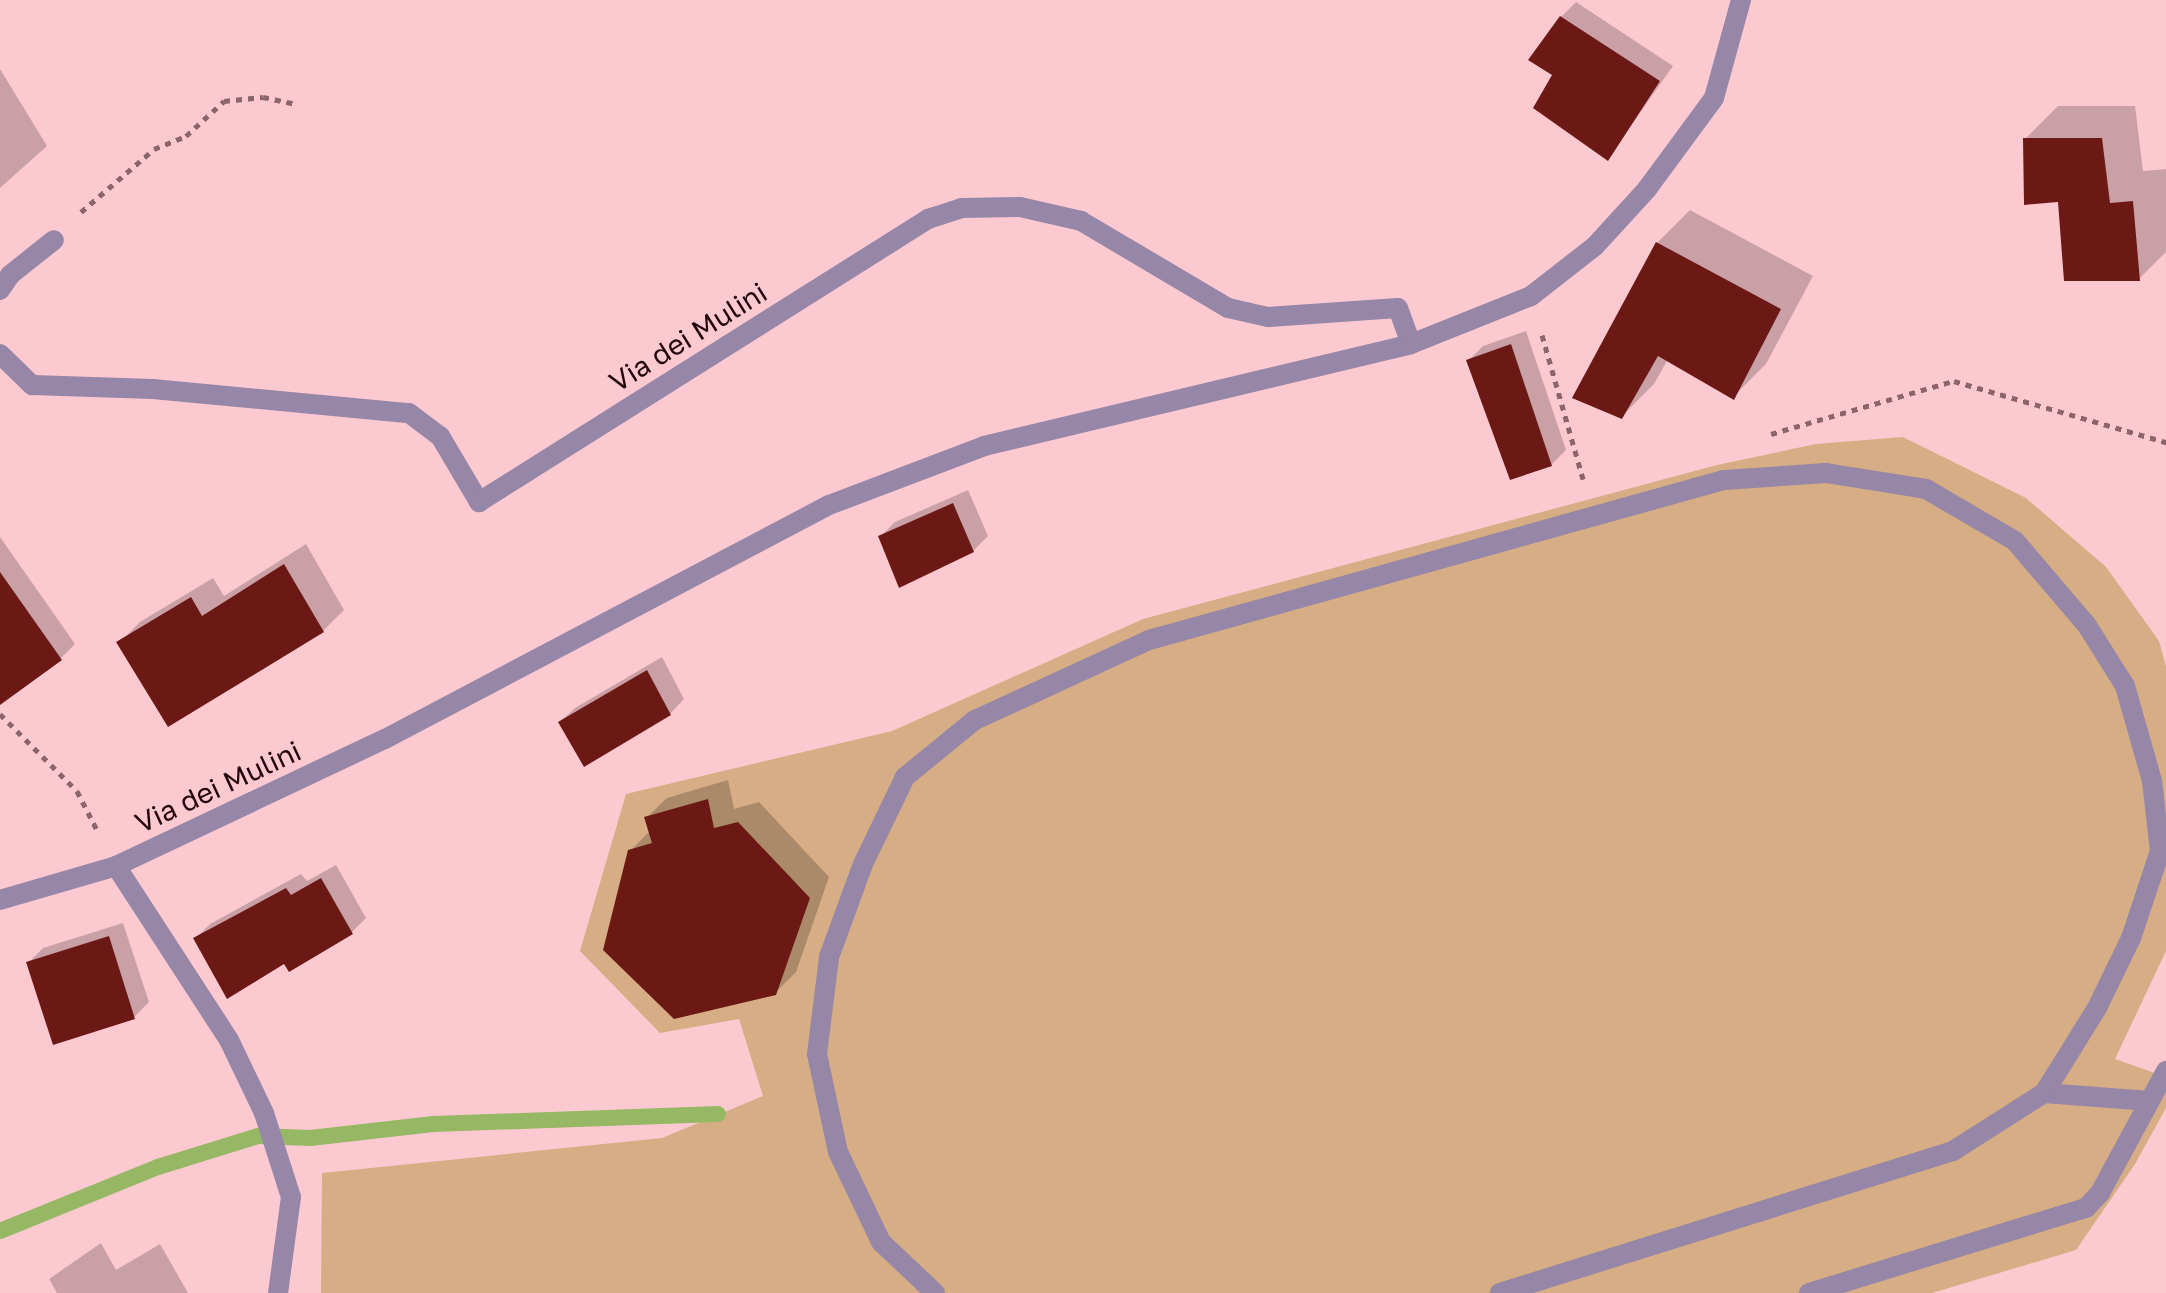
<!DOCTYPE html>
<style>
body{margin:0}
#map{position:relative;width:2166px;height:1293px;overflow:hidden;background:#fdc9d1;font-family:"Golos Text",sans-serif}
div>[style]{position:absolute}
[style*='--x']{left:calc(var(--x)*1px);top:calc(var(--y)*1px);width:calc(var(--w)*1px);rotate:calc(var(--a)*1deg)}
.green>*{inset:0;background:#d6ad84}
.shadow>*{inset:0;background:#0003}
.stream>*{height:16px;margin:-8px;padding:0 8px;transform-origin:8px;border-radius:8px;background:#96b864}
.building>*{inset:0;background:#6c1916}
.path>*{height:5px;margin-top:-2.5px;transform-origin:0;background:repeating-linear-gradient(90deg,#8c646c 0 6px,transparent 0 12px)}
.lane>*{height:20px;margin:-10px;padding:0 10px;transform-origin:10px;border-radius:10px;background:#9686a7}
.street>*{height:20px;margin:-10px;padding:0 10px;transform-origin:10px;border-radius:10px;background:#9686a7}
span{translate:-50% -50%;white-space:nowrap;text-align:center;line-height:1.15;-webkit-text-stroke:8px #fdc9d1;paint-order:stroke}
.street-label{font-size:28px;color:#22050d}
</style>
<div id="map">
<div class="green">
<i style="clip-path:polygon(1903px 437px,2026px 498px,2106px 567px,2159px 641px,2166px 666px,2166px 951px,2115px 1059px,2166px 1077px,2166px 1108px,2135px 1164px,2076px 1250px,1932px 1293px,321px 1293px,322px 1173px,662px 1138px,763px 1096px,739px 1019px,660px 1033px,580px 951px,626px 794px,892px 731px,1143px 619px,1717px 465px,1816px 444px)"></i>
</div>
<div class="shadow">
<i style="clip-path:polygon(1576px 2px,1673px 66px,1608px 158px,1554px 75px,1561px 17px)"></i>
<i style="clip-path:polygon(0 69px,47px 146px,0 188px)"></i>
<i style="clip-path:polygon(2058px 106px,2135px 106px,2143px 171px,2166px 169px,2166px 252px,2139px 279px,2059px 200px,2025px 139px)"></i>
<i style="clip-path:polygon(1690px 210px,1813px 276px,1766px 364px,1733px 397px,1668px 359px,1654px 384px,1621px 417px,1657px 243px)"></i>
<i style="clip-path:polygon(1526px 331px,1566px 450px,1551px 465px,1469px 360px,1483px 346px)"></i>
<i style="clip-path:polygon(968px 490px,988px 536px,973px 551px,880px 537px,895px 522px)"></i>
<i style="clip-path:polygon(0 537px,75px 644px,61px 658px,0 652px)"></i>
<i style="clip-path:polygon(306px 544px,344px 610px,323px 631px,119px 643px,140px 622px,213px 578px,224px 596px)"></i>
<i style="clip-path:polygon(662px 657px,684px 699px,670px 714px,560px 722px,575px 708px)"></i>
<i style="clip-path:polygon(728px 780px,734px 809px,759px 802px,829px 877px,796px 972px,775px 993px,630px 851px,650px 831px,646px 818px,667px 798px)"></i>
<i style="clip-path:polygon(336px 865px,366px 918px,352px 932px,285px 961px,196px 938px,210px 924px,301px 874px,307px 881px)"></i>
<i style="clip-path:polygon(123px 923px,149px 1002px,134px 1017px,29px 962px,43px 948px)"></i>
<i style="clip-path:polygon(101px 1243px,116px 1270px,160px 1244px,188px 1293px,57px 1293px,49px 1279px)"></i>
</div>
<div class="stream">
<i style="--x:0;--y:1231;--w:170;--a:-22.1"></i>
<i style="--x:158;--y:1167;--w:105;--a:-17.2"></i>
<i style="--x:258;--y:1136;--w:52;--a:2.2"></i>
<i style="--x:310;--y:1138;--w:124;--a:-6.5"></i>
<i style="--x:433;--y:1124;--w:285;--a:-2"></i>
</div>
<div class="building">
<i style="clip-path:polygon(1560px 16px,1660px 81px,1608px 161px,1533px 108px,1552px 75px,1528px 60px)"></i>
<i style="clip-path:polygon(2023px 138px,2102px 138px,2110px 203px,2133px 201px,2140px 281px,2064px 281px,2058px 202px,2024px 205px)"></i>
<i style="clip-path:polygon(1656px 242px,1781px 309px,1734px 400px,1658px 356px,1622px 419px,1572px 398px)"></i>
<i style="clip-path:polygon(1511px 344px,1552px 466px,1510px 480px,1466px 360px)"></i>
<i style="clip-path:polygon(953px 503px,974px 552px,899px 588px,878px 536px)"></i>
<i style="clip-path:polygon(284px 564px,324px 632px,168px 727px,116px 642px,191px 597px,202px 616px)"></i>
<i style="clip-path:polygon(0 572px,62px 660px,0 705px)"></i>
<i style="clip-path:polygon(647px 670px,671px 715px,584px 767px,558px 722px)"></i>
<i style="clip-path:polygon(708px 799px,714px 828px,738px 822px,810px 898px,776px 995px,674px 1019px,603px 950px,628px 850px,652px 843px,644px 817px)"></i>
<i style="clip-path:polygon(321px 878px,353px 934px,289px 972px,284px 964px,227px 999px,193px 938px,286px 888px,291px 895px)"></i>
<i style="clip-path:polygon(109px 936px,135px 1019px,53px 1045px,26px 962px)"></i>
</div>
<div class="path">
<i style="--x:81;--y:212;--w:96;--a:-40.8"></i>
<i style="--x:154;--y:149;--w:35;--a:-22"></i>
<i style="--x:186;--y:136;--w:52;--a:-42.6"></i>
<i style="--x:224;--y:101;--w:39;--a:-6"></i>
<i style="--x:263;--y:97;--w:34;--a:12"></i>
<i style="--x:1542;--y:335;--w:150;--a:74.1"></i>
<i style="--x:1771;--y:434;--w:191;--a:-16.2"></i>
<i style="--x:1954;--y:381;--w:221;--a:16.1"></i>
<i style="--x:0;--y:714;--w:109;--a:45"></i>
<i style="--x:77;--y:791;--w:46;--a:62.9"></i>
</div>
<div class="lane">
<i style="--x:2044;--y:1093;--w:106;--a:4.3"></i>
<i style="--x:935;--y:1293;--w:74;--a:-136.6"></i>
<i style="--x:881;--y:1242;--w:100;--a:-115.5"></i>
<i style="--x:838;--y:1152;--w:100;--a:-102.1"></i>
<i style="--x:817;--y:1054;--w:98;--a:-82.9"></i>
<i style="--x:829;--y:957;--w:99;--a:-69.9"></i>
<i style="--x:863;--y:864;--w:97;--a:-64.2"></i>
<i style="--x:905;--y:777;--w:90;--a:-39.2"></i>
<i style="--x:975;--y:720;--w:192;--a:-24.7"></i>
<i style="--x:1149;--y:640;--w:597;--a:-15.55"></i>
<i style="--x:1724;--y:480;--w:102;--a:-3.9"></i>
<i style="--x:1826;--y:473;--w:101;--a:9.1"></i>
<i style="--x:1926;--y:489;--w:103;--a:30.3"></i>
<i style="--x:2015;--y:541;--w:109;--a:49.5"></i>
<i style="--x:2086;--y:624;--w:73;--a:57.8"></i>
<i style="--x:2125;--y:686;--w:99;--a:74.1"></i>
<i style="--x:2152;--y:781;--w:70;--a:83.5"></i>
<i style="--x:2160;--y:851;--w:92;--a:108.4"></i>
<i style="--x:2131;--y:938;--w:78;--a:115.9"></i>
<i style="--x:2097;--y:1008;--w:100;--a:121.9"></i>
<i style="--x:2044;--y:1093;--w:108;--a:147.5"></i>
<i style="--x:1953;--y:1151;--w:475;--a:162.6"></i>
</div>
<div class="street">
<i style="--x:0;--y:290;--w:18;--a:-56"></i>
<i style="--x:10;--y:275;--w:56;--a:-38.5"></i>
<i style="--x:0;--y:354;--w:45;--a:44.1"></i>
<i style="--x:32;--y:385;--w:121;--a:1.9"></i>
<i style="--x:153;--y:389;--w:257;--a:5.4"></i>
<i style="--x:409;--y:413;--w:39;--a:37"></i>
<i style="--x:440;--y:436;--w:77;--a:59.4"></i>
<i style="--x:479;--y:502;--w:531;--a:-32.22"></i>
<i style="--x:928;--y:219;--w:35;--a:-18"></i>
<i style="--x:961;--y:208;--w:59;--a:-1"></i>
<i style="--x:1020;--y:207;--w:63;--a:12.9"></i>
<i style="--x:1081;--y:221;--w:171;--a:30.6"></i>
<i style="--x:1228;--y:308;--w:41;--a:12.7"></i>
<i style="--x:1268;--y:317;--w:130;--a:-4"></i>
<i style="--x:1398;--y:308;--w:38;--a:70"></i>
<i style="--x:116;--y:866;--w:207;--a:57"></i>
<i style="--x:229;--y:1040;--w:81;--a:64.4"></i>
<i style="--x:264;--y:1113;--w:88;--a:72.2"></i>
<i style="--x:291;--y:1197;--w:97;--a:97.7"></i>
<i style="--x:0;--y:900;--w:121;--a:-16.3"></i>
<i style="--x:116;--y:866;--w:297;--a:-25.3"></i>
<i style="--x:385;--y:739;--w:502;--a:-27.79"></i>
<i style="--x:829;--y:505;--w:166;--a:-20.8"></i>
<i style="--x:984;--y:446;--w:439;--a:-13.4"></i>
<i style="--x:1411;--y:344;--w:129;--a:-21.8"></i>
<i style="--x:1531;--y:296;--w:81;--a:-38"></i>
<i style="--x:1595;--y:246;--w:77;--a:-47.6"></i>
<i style="--x:1647;--y:189;--w:113;--a:-53.6"></i>
<i style="--x:1714;--y:98;--w:102;--a:-74.6"></i>
<i style="--x:1809;--y:1293;--w:290;--a:-17.1"></i>
<i style="--x:2086;--y:1208;--w:21;--a:-47"></i>
<i style="--x:2100;--y:1193;--w:139;--a:-61.6"></i>
</div>
<div class="street-label">
<span style="left:688px;top:337px;rotate:-32deg">Via dei Mulini</span>
<span style="left:218px;top:787px;rotate:-25deg">Via dei Mulini</span>
</div>
</div>
